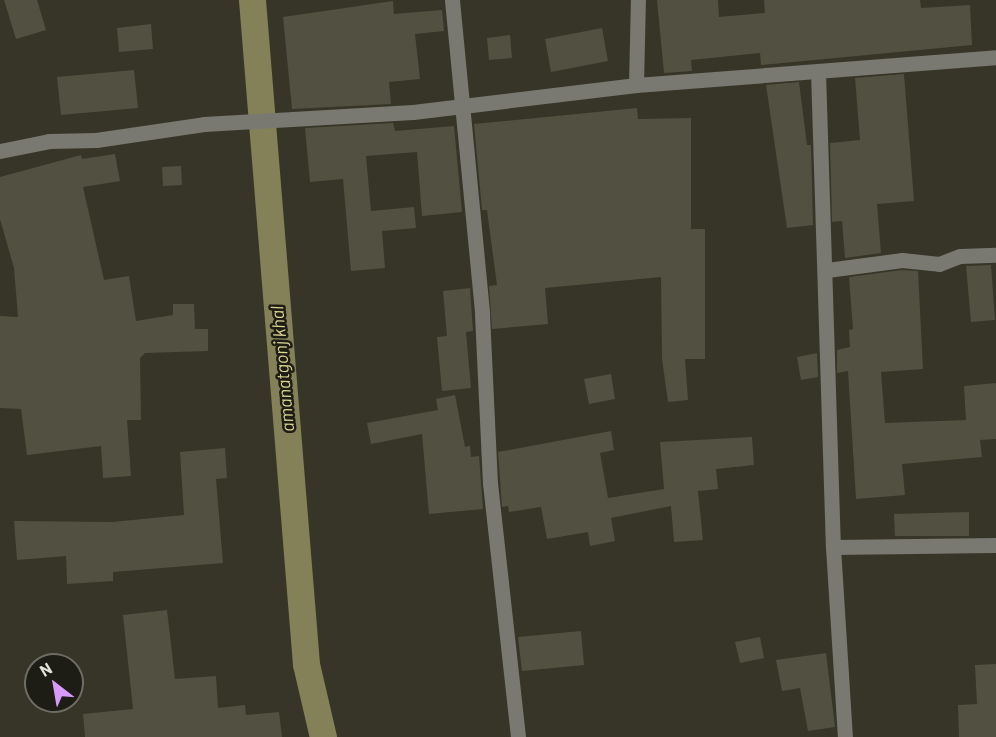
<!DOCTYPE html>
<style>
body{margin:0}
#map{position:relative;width:996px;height:737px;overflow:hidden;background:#373527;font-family:Barlow,sans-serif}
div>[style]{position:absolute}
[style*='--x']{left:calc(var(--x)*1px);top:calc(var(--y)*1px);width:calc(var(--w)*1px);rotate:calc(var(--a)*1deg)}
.canal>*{height:27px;margin:-13.5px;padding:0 13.5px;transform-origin:13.5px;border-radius:13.5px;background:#848158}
.building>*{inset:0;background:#515041}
.minor>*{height:15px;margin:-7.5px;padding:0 7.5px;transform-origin:7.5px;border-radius:7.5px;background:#797871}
span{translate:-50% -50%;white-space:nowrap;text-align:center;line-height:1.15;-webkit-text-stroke:5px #1d1d16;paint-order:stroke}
.water-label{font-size:18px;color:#dbd591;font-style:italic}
.north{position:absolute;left:24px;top:653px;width:60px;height:60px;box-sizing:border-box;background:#1d1d16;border:2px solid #6d6d65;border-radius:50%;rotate:329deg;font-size:16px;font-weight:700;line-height:24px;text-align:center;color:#e4e4db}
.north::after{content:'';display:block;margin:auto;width:21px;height:27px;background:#d89af8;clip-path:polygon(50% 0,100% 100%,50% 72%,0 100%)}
</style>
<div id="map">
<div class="canal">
<i style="--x:252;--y:0;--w:666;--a:85.35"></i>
<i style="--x:306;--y:664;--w:75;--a:76.9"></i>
</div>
<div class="building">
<i style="clip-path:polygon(4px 0,37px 0,46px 30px,16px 39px)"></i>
<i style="clip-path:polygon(657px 0,718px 0,719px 17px,765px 13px,764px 0,920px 0,921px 8px,970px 5px,972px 45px,761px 65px,760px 53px,691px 60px,692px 71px,664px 73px)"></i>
<i style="clip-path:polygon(393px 1px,394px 14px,442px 10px,444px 31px,415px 34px,420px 79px,389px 82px,391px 104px,292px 109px,283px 17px)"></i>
<i style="clip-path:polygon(151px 24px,153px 49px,119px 52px,117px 28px)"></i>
<i style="clip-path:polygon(602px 28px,608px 61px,551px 72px,545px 39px)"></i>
<i style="clip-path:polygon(510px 35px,512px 58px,489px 60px,487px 38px)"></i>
<i style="clip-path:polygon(134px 70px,138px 108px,61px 115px,57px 77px)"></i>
<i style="clip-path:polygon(904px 74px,914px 201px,877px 204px,881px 253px,845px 258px,842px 221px,832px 222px,830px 143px,860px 140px,855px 78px)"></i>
<i style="clip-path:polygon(799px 82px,807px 145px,811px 145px,813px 225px,787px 228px,766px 85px)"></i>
<i style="clip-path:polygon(637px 108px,638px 119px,691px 118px,691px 229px,705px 229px,705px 359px,685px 359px,688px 400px,668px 402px,662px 359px,661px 277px,545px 288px,548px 324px,492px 329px,489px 286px,497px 285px,487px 210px,482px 210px,474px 124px)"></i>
<i style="clip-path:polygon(393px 123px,395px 131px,454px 126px,462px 212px,422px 216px,417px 152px,366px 156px,371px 211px,414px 207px,416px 228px,382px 231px,385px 268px,351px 271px,343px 179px,310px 182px,305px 128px)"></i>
<i style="clip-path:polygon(115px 154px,120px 181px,83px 187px,104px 280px,129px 276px,136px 321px,173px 315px,173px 304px,194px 304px,195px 329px,208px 329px,208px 351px,145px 353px,140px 358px,141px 420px,127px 420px,131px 476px,103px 478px,101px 446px,27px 455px,21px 409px,0 408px,0 316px,18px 317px,14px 268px,0 219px,0 177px,81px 155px,82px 159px)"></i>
<i style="clip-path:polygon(181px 166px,182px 185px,163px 186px,162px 167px)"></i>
<i style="clip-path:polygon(991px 265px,995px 320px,971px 322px,966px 266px)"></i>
<i style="clip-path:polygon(902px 270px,918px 271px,923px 369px,881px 372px,885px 423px,966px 420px,964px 386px,996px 383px,996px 439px,980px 440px,982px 457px,902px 464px,905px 495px,856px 499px,848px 371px,837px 373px,837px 350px,850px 347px,849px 330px,853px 329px,849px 277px)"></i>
<i style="clip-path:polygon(470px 288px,473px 331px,466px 332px,471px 388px,442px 391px,437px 337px,447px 336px,443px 291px)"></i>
<i style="clip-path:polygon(817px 353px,818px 377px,801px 380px,797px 357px)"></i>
<i style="clip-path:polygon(611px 374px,615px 399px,589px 404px,584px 379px)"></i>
<i style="clip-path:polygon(455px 395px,465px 447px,470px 446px,471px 457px,479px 456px,483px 509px,429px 514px,422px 434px,371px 444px,367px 423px,438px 410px,436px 399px)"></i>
<i style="clip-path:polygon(611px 431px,614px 450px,600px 453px,608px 498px,664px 489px,660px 442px,752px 437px,754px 465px,716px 469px,718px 489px,698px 491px,703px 540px,674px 542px,671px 506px,611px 518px,615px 541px,590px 546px,588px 532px,547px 539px,541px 507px,509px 512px,508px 506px,502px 507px,498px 452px)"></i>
<i style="clip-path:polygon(225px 448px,227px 478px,216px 479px,223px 563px,113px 572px,113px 581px,67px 584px,66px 556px,17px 560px,14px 521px,112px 522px,184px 515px,180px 452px)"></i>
<i style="clip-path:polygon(969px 512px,969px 536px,895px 536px,894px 514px)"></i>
<i style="clip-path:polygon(167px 610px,175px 679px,216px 676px,218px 708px,245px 705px,246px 715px,279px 712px,282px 737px,85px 737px,83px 714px,133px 709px,123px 615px)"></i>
<i style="clip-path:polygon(581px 631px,584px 665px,522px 671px,518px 637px)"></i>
<i style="clip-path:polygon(760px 637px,764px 658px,740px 663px,735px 642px)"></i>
<i style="clip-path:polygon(826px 653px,835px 727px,808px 731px,800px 688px,782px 691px,776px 660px)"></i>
<i style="clip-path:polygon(996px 664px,996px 737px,959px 737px,958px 705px,977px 704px,975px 665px)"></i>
</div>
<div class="minor">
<i style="--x:452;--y:0;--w:315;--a:84.5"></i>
<i style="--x:482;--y:314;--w:169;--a:87.3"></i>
<i style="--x:490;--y:483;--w:256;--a:83.7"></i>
<i style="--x:818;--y:72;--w:475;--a:88.2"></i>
<i style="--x:833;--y:547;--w:163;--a:-0.7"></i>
<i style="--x:636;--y:85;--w:85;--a:-88.7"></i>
<i style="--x:0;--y:151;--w:50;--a:-11.5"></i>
<i style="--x:49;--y:141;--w:47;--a:-1.2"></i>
<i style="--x:96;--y:140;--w:109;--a:-8.4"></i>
<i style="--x:204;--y:124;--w:209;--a:-3.3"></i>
<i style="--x:413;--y:112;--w:225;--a:-6.9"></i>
<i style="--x:636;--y:85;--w:361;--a:-4.4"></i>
<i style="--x:827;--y:270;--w:76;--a:-7.6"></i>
<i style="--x:902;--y:260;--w:37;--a:6"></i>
<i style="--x:939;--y:264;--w:22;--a:-21"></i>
<i style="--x:960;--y:256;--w:36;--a:-2"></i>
<i style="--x:833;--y:547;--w:190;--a:86.4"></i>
</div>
<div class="water-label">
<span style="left:282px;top:369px;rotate:-95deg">amanatgonj khal</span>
</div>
<div class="north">N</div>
</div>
